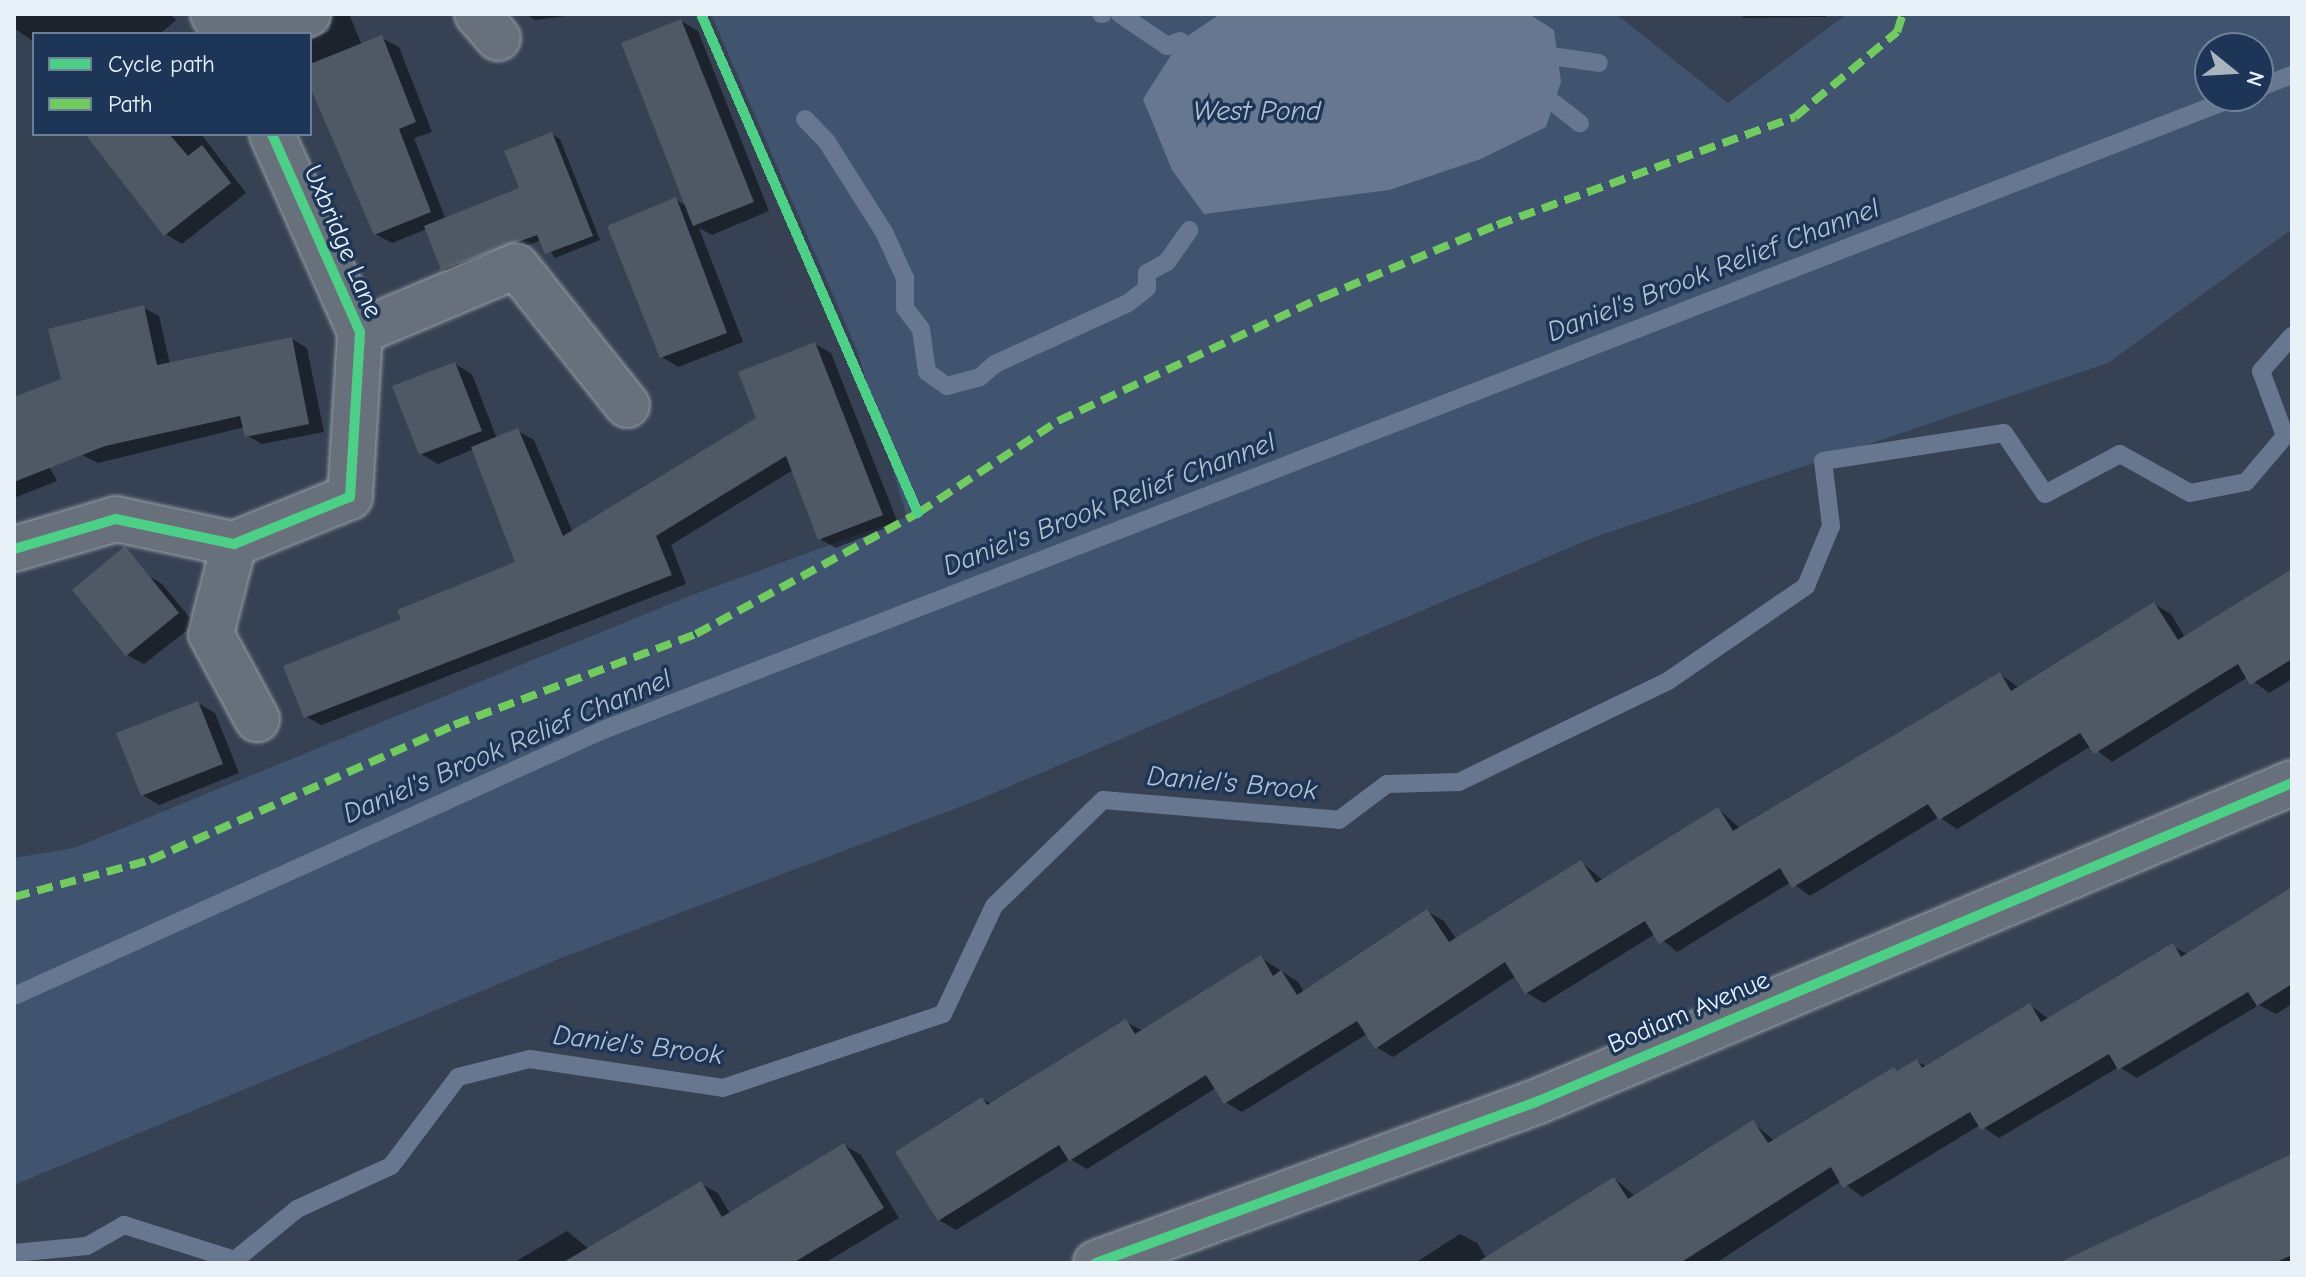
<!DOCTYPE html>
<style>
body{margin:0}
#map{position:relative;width:2306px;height:1277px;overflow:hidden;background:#364254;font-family:"Comic Neue",sans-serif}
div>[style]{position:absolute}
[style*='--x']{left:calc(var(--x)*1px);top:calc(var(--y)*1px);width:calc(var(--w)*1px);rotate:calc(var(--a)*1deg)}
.green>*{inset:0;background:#405470}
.water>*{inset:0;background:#66778f}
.shadow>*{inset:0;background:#0007}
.stream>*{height:18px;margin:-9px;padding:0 9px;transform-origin:9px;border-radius:9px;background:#66778f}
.building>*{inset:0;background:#4f5966}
.roads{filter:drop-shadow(0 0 2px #9ba2ab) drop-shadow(0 0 2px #9ba2ab)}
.street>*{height:44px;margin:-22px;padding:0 22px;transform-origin:22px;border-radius:22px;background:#68717b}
.quiet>*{height:8px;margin-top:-4px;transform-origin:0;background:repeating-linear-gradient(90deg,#71cb61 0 16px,transparent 0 24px)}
.cycleway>*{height:10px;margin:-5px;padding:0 5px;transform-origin:5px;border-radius:5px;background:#4dcf88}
span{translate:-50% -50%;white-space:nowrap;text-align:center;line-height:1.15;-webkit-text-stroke:7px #1d3557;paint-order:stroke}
.street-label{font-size:26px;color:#e8f1f8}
.water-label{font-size:28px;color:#b6c2d0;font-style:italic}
.frame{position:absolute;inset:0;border:16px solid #e8f1f8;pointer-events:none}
.legend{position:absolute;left:32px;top:32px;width:280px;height:104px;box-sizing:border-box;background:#1d3557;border:2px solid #6e8097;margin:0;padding:10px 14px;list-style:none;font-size:24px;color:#e8f1f8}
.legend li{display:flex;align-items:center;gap:16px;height:40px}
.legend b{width:40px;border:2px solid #6e8097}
.north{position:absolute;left:2194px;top:32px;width:80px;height:80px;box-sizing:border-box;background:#1d3557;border:2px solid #6e8097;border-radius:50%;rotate:108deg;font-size:22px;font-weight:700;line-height:32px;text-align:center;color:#e8f1f8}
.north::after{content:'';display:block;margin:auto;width:28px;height:36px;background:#aab4bf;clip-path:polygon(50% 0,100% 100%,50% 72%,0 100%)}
</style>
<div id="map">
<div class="green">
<i style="clip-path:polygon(evenodd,711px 14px,1616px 14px,1728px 103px,1847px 14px,2292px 14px,2292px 229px,2108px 363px,1592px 538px,975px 801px,561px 958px,14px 1185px,14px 858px,74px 848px,692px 595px,907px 517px,857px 350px,711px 14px,2210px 48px,2258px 48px,2258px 96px,2210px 96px,2210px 48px)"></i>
</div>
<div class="water">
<i style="clip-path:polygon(1220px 14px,1529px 14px,1554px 30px,1561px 82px,1546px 127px,1481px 159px,1389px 190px,1204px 214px,1172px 170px,1143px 99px,1180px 41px)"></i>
</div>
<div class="shadow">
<i style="clip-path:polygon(14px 14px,171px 14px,176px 20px,160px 34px,34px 34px,34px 42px,14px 28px)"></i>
<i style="clip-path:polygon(332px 14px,349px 14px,362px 45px,382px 38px,399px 47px,432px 132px,414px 138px,446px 220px,521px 189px,552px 134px,560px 139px,600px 240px,555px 258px,542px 240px,451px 274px,443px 269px,427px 229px,392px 243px,375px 234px,310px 81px,310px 40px,329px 31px)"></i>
<i style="clip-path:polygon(525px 14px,582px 14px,535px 20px)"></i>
<i style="clip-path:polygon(1737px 14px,1826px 14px,1826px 17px,1745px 18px)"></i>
<i style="clip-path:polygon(681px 21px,698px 31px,769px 211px,712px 235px,699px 228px,743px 342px,678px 367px,662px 357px,676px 200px,688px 207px)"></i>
<i style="clip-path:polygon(87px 134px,201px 134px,246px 193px,182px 244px,166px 234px)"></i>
<i style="clip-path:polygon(144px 308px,159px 316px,170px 364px,292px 339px,307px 348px,324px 432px,262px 444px,246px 435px,245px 427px,98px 463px,82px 455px)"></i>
<i style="clip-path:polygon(815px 344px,831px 353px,898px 523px,836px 548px,820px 539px,793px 470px,671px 545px,686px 584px,321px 725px,305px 716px,404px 620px,517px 563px,474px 449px,438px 464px,421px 454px,455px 364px,472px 374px,497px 439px,518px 431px,534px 440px,573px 533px,758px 419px)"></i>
<i style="clip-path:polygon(14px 422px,29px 430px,57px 481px,14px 498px)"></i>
<i style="clip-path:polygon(2292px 569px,2292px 679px,2269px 693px,2248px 677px,2112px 762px,2091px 746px,1957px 829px,1939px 817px,1810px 896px,1791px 882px,1677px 952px,1655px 934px,1544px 1003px,1527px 993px,1516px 976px,1393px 1057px,1376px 1047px,1367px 1034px,1242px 1112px,1225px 1102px,1216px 1088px,1087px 1169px,1070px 1159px,956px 1230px,939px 1220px,982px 1099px,992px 1104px,1126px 1022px,1143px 1031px,1261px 958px,1298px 982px,1305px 993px,1428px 912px,1444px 921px,1457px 940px,1581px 862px,1604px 881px,1718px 809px,1741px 829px,2000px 674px,2019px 688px,2154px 604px,2171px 614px,2185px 637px)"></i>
<i style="clip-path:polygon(145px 574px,162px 584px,195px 624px,144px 664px,127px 655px)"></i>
<i style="clip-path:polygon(198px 703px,215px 713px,239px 773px,159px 805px,142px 795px)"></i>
<i style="clip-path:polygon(2292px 890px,2292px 1004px,2276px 1014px,2259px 1005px,2137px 1078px,2119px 1067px,1999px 1138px,1980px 1125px,1862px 1197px,1841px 1181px,1716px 1263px,1415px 1263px,1460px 1234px,1477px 1243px,1487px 1259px,1615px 1179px,1636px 1197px,1753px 1123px,1775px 1141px,1917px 1061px,1927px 1067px,2030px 1005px,2049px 1019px,2173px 946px,2189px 955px)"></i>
<i style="clip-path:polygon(844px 1145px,861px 1155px,899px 1218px,825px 1263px,513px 1263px,567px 1231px,589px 1249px,701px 1184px,718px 1193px,730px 1214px)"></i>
<i style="clip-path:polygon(2292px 1156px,2292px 1263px,2062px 1263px)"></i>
</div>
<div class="stream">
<i style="--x:1101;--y:14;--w:2;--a:0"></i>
<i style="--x:1120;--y:14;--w:57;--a:34.2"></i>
<i style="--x:1167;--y:46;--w:14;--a:-21"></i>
<i style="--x:1558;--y:57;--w:41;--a:8.3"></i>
<i style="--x:2258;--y:88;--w:36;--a:-21"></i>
<i style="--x:1554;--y:103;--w:33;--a:38"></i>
<i style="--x:805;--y:119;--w:32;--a:46"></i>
<i style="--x:827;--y:142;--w:107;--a:57.7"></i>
<i style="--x:884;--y:232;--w:51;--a:65.5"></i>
<i style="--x:905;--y:278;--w:30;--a:90"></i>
<i style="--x:905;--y:308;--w:26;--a:53"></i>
<i style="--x:921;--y:329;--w:43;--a:82.1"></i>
<i style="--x:927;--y:372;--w:24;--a:35"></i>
<i style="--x:947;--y:386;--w:34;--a:-15"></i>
<i style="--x:980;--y:377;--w:20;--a:-41"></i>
<i style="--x:995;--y:364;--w:146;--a:-24.6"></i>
<i style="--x:1128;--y:303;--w:24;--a:-38"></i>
<i style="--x:1147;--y:288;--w:15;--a:-90"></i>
<i style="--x:1147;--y:273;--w:23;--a:-29"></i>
<i style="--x:1167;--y:262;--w:39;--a:-55"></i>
<i style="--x:14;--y:996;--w:646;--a:-24.3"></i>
<i style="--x:603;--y:730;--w:1754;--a:-21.19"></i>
<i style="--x:14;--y:1253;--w:73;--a:-5.5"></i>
<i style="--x:87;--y:1246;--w:43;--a:-29.6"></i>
<i style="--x:124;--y:1225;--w:116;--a:17.5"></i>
<i style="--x:235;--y:1260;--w:80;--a:-39.4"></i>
<i style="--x:297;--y:1209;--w:103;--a:-24.6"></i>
<i style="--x:391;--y:1166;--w:111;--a:-53"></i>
<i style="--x:458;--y:1077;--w:74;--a:-14"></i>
<i style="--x:530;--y:1059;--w:195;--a:8.5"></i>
<i style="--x:723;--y:1088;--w:232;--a:-18.6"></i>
<i style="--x:943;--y:1014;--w:119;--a:-64.7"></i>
<i style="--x:994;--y:906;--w:152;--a:-44.2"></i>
<i style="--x:1103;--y:800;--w:237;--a:4.8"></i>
<i style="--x:1339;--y:820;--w:60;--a:-36.9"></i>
<i style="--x:1387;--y:784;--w:72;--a:-1.6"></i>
<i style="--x:1459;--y:782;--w:232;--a:-25.8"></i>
<i style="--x:1668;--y:681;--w:168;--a:-34.5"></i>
<i style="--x:1806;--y:586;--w:65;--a:-67.4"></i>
<i style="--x:1831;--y:526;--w:65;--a:-97"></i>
<i style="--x:1823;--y:461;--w:183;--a:-8.8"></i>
<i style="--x:2004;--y:433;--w:73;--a:56.1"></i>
<i style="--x:2045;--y:494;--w:85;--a:-28.1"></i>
<i style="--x:2120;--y:454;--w:80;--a:29.1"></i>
<i style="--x:2190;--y:493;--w:57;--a:-11.1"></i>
<i style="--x:2246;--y:482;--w:60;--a:-49.7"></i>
<i style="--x:2285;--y:436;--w:69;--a:-110.3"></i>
<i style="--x:2261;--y:371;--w:47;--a:-48.5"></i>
</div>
<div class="building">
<i style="clip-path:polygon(681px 19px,754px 202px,693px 226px,621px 43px)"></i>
<i style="clip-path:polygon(382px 35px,416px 122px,399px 129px,431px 212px,374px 235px,310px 87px,310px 64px)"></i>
<i style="clip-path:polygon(552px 132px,593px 236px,545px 254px,537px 235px,441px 270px,424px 226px,519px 188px,504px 151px)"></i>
<i style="clip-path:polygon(85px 134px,169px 134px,188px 156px,202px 145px,231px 183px,164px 236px)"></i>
<i style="clip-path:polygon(676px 197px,727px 333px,660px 358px,607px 226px)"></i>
<i style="clip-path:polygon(144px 305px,157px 365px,292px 337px,309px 424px,245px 437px,240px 416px,105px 446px,14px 482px,14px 397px,61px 379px,48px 329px)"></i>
<i style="clip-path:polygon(815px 342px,883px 515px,818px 540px,786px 456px,656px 536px,672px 575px,304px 718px,283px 666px,401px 619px,397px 610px,515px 562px,471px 447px,518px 428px,563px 536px,756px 418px,738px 372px)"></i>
<i style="clip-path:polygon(455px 362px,482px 431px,419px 455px,392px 386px)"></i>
<i style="clip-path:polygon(125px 546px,179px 613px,126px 656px,72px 590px)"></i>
<i style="clip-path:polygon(2292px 569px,2292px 659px,2250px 685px,2238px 664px,2094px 754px,2080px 733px,1939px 820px,1928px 804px,1792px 888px,1780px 868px,1659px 944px,1645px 921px,1525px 994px,1505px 962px,1375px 1049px,1357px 1021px,1224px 1104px,1206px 1075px,1069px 1161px,1059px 1145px,938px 1221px,895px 1152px,982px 1097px,987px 1105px,1126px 1019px,1135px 1034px,1261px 955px,1273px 976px,1281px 970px,1297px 995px,1427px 909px,1449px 942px,1581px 860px,1596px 883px,1718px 807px,1733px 831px,2000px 672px,2011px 691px,2154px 602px,2178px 640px)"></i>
<i style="clip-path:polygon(198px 701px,223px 764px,141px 796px,116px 733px)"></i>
<i style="clip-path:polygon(2292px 887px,2292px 984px,2257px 1006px,2248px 992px,2118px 1070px,2109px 1054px,1981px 1130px,1970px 1112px,1843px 1188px,1831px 1167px,1680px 1263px,1476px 1263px,1614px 1177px,1628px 1199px,1753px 1120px,1768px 1143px,1894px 1067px,1897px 1071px,1917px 1059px,1922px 1068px,2030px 1003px,2041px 1022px,2173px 943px,2181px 957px)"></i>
<i style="clip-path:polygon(844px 1143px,884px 1208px,793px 1263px,562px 1263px,701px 1181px,722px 1217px)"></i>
<i style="clip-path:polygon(2292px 1154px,2292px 1255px,2274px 1263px,2058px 1263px)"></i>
</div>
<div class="roads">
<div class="street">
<i style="--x:213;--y:14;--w:24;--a:57"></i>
<i style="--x:477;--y:14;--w:32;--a:49"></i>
<i style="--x:253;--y:34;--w:59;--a:-20"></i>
<i style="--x:360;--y:332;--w:169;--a:-22.9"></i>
<i style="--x:516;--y:266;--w:178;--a:51.4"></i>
<i style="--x:234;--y:544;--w:93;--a:104.3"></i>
<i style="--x:211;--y:634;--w:97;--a:61.6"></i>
<i style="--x:14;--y:549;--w:106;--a:-16.4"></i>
<i style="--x:116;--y:519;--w:121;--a:12"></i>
<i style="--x:234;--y:544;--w:125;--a:-22.1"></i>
<i style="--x:350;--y:497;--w:165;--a:-86.5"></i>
<i style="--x:360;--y:332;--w:217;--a:-114"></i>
<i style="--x:1096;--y:1263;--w:469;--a:-20.1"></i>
<i style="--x:1536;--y:1102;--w:821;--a:-22.88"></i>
</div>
</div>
<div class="quiet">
<i style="--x:14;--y:897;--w:141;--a:-15.2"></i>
<i style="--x:150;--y:860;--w:333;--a:-23.9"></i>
<i style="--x:454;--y:725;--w:259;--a:-20.6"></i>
<i style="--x:696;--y:634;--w:253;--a:-28.6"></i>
<i style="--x:918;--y:513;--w:168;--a:-33.3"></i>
<i style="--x:1058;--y:421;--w:293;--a:-25.1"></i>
<i style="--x:1323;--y:297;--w:188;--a:-22.5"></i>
<i style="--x:1497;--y:225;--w:317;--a:-19.9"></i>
<i style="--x:1795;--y:117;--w:133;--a:-39.8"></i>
<i style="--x:1897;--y:32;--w:19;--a:-72"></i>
</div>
<div class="cycleway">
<i style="--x:701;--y:14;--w:544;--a:66.5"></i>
<i style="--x:14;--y:549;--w:106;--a:-16.4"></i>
<i style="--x:116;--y:519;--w:121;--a:12"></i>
<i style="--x:234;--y:544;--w:125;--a:-22.1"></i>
<i style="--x:350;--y:497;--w:165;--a:-86.5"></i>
<i style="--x:360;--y:332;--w:217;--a:-114"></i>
<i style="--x:1096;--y:1263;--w:469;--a:-20.1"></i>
<i style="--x:1536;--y:1102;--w:821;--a:-22.88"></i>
</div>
<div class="street-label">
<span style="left:342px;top:242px;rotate:67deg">Uxbridge Lane</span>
<span style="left:1689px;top:1013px;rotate:-23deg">Bodiam Avenue</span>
</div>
<div class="water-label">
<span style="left:1257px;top:111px">West Pond</span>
<span style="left:1713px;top:270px;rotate:-21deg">Daniel's Brook Relief Channel</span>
<span style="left:1109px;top:504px;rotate:-21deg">Daniel's Brook Relief Channel</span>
<span style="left:507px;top:746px;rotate:-23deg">Daniel's Brook Relief Channel</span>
<span style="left:1232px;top:783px;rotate:5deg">Daniel's Brook</span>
<span style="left:638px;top:1045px;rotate:7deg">Daniel's Brook</span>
</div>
<div class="frame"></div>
<ul class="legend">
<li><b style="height:10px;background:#4dcf88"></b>Cycle path</li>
<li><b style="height:10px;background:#71cb61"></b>Path</li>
</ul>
<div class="north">N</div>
</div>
